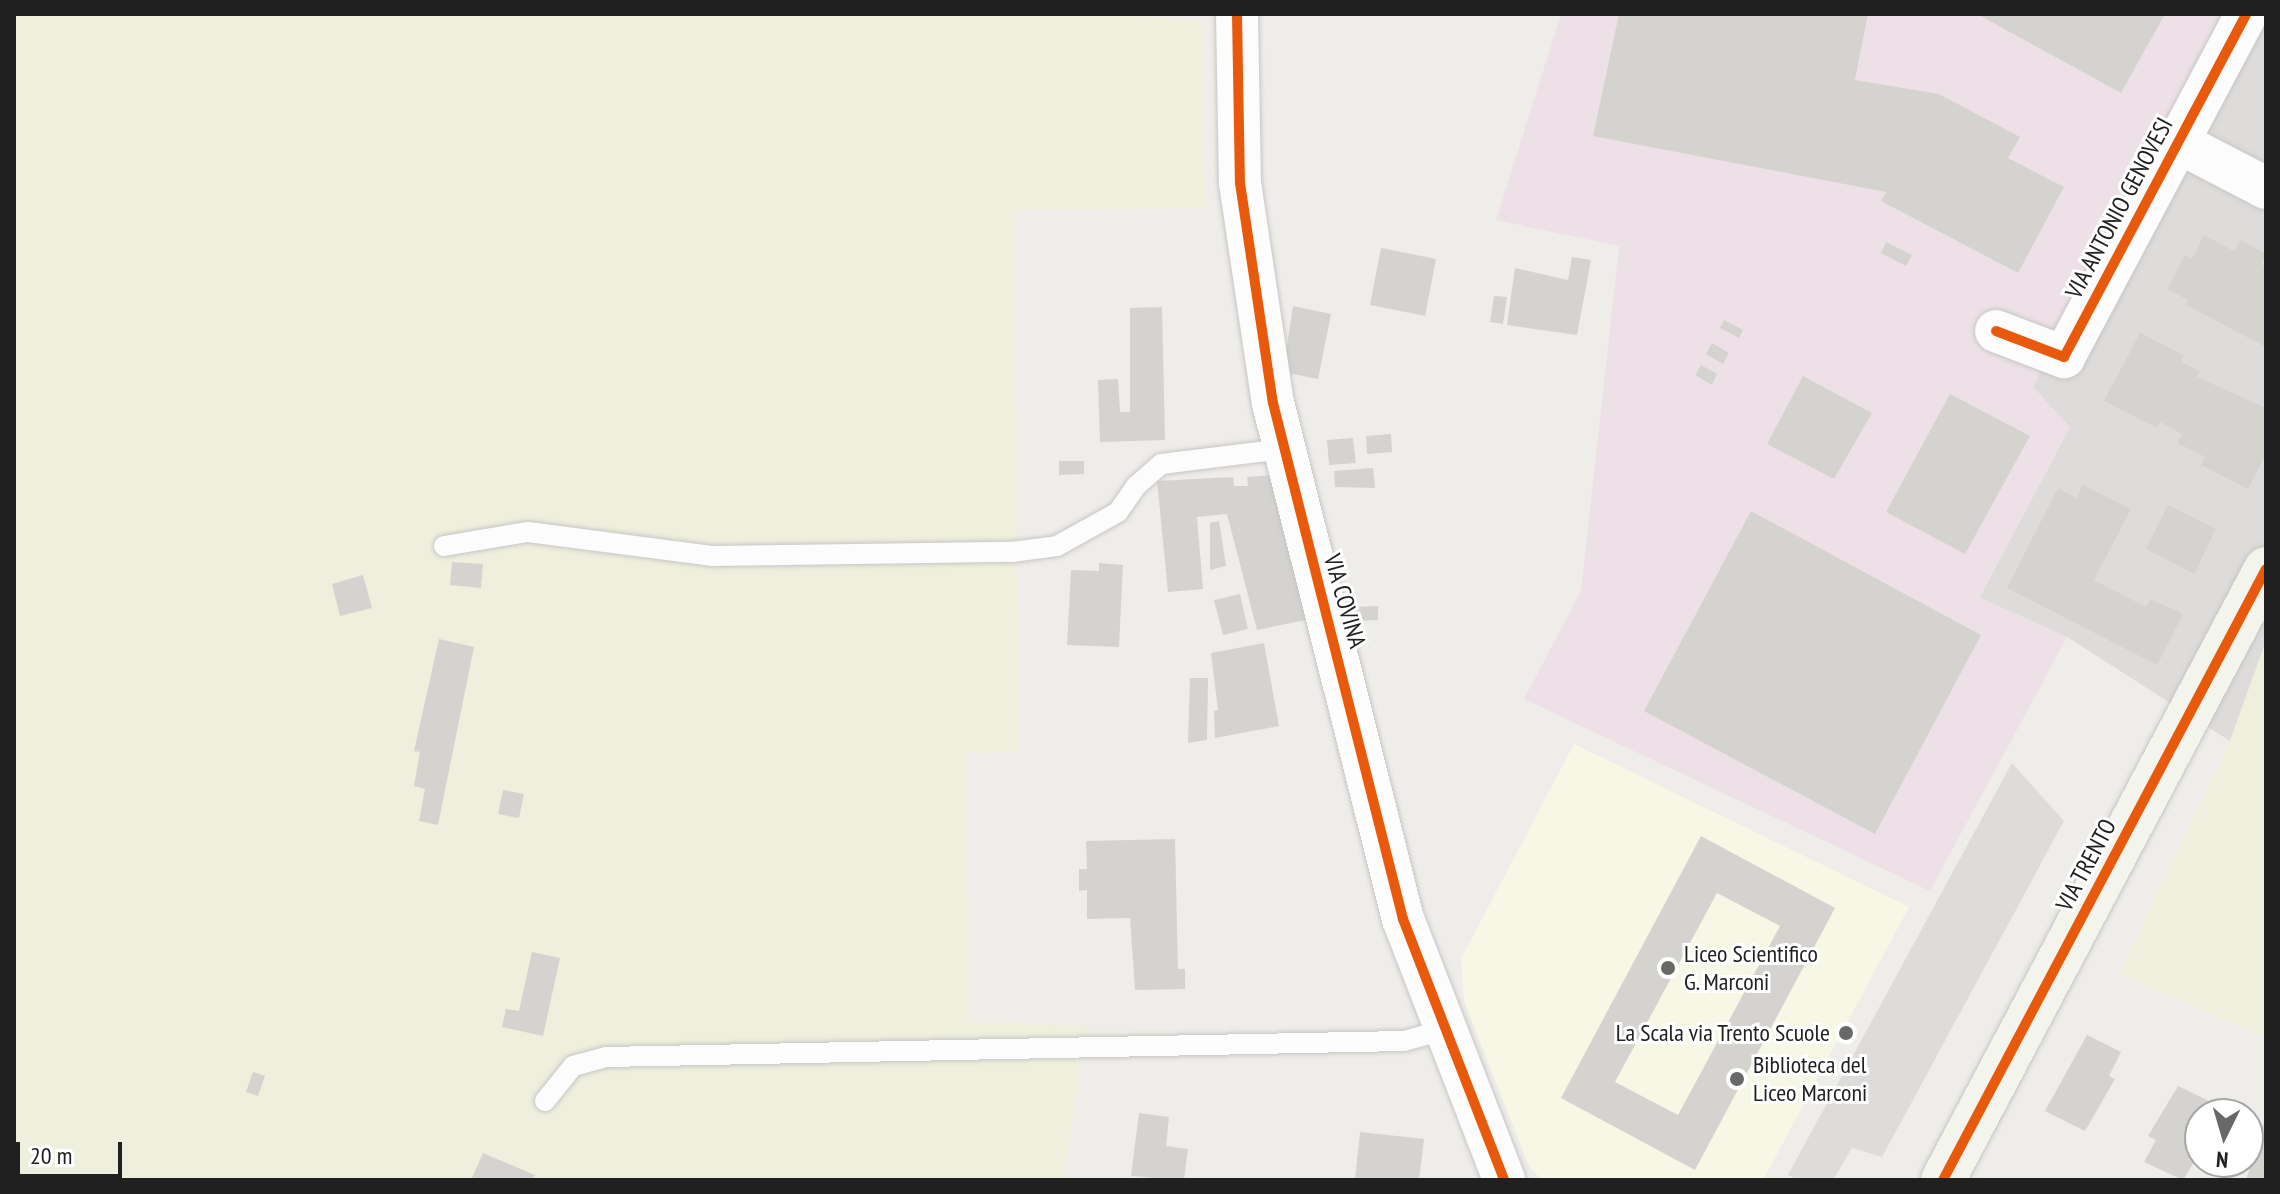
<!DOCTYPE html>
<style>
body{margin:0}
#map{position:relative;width:2280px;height:1194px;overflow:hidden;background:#efede9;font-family:"PT Sans Narrow",sans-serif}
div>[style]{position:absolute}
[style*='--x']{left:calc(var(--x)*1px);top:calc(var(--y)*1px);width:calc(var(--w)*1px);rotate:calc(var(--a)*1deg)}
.residential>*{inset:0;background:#dedcda}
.industrial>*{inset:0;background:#ede1e7}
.education>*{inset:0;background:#f7f7e5}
.religious>*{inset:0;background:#dddcda}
.farmland>*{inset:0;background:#eeefdc}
.building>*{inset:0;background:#d5d3d0}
.roads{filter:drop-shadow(0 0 2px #c7c6c5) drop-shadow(0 0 2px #c7c6c5)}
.lane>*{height:20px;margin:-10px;padding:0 10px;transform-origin:10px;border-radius:10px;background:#fdfcfc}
.street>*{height:42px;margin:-21px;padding:0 21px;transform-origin:21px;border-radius:21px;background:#fdfcfc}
.secondary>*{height:44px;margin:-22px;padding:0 22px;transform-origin:22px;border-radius:22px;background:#f3f4ec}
.cycleway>*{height:10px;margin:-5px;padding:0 5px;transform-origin:5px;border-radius:5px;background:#e8590c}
.dots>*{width:22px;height:22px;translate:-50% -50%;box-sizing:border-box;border:4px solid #fff;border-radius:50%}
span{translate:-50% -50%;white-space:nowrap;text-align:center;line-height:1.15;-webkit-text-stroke:6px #fff;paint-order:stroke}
.street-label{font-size:24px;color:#202020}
.poi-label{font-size:24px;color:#202020}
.left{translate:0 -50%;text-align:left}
.right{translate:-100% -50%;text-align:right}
.frame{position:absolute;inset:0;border:16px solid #202020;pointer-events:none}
.north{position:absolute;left:2184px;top:1098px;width:80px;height:80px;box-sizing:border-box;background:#fff;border:2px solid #a6a6a6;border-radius:50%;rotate:185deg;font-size:22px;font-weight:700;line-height:32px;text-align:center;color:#202020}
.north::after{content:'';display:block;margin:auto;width:28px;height:36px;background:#686866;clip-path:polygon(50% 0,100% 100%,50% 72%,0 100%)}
.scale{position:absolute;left:16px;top:1142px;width:106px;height:36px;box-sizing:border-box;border:4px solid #202020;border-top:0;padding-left:10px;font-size:24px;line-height:28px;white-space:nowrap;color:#202020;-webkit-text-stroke:6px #fff;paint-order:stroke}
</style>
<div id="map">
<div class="residential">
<i style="clip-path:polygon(2221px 14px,2266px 14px,2266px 641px,2230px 741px,2067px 637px,1979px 598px,2070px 427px,2032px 387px)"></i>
</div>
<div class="industrial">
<i style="clip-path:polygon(1561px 14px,2221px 14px,2033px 387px,2070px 427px,1979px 597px,2067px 637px,1930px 891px,1524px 699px,1581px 591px,1619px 246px,1496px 220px)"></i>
</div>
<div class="education">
<i style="clip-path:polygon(1574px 744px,1909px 907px,1763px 1180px,1542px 1180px,1529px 1166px,1464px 1001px,1461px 959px)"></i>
</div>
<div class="religious">
<i style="clip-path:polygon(2266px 32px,2266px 160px,2214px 133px)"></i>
<i style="clip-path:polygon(2012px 763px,2064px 821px,1882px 1157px,1852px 1148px,1833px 1180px,1798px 1180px,1788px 1175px)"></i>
</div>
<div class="farmland">
<i style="clip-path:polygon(14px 14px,1118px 14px,1202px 22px,1205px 208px,1014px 210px,1020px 752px,966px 753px,970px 1022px,1088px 1025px,1063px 1180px,14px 1180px)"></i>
<i style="clip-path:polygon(2266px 641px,2266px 1038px,2119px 974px,2230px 741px)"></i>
</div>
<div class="building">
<i style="clip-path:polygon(1619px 14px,1868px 14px,1855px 80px,1939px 94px,2020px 137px,2008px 158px,2064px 187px,2018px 273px,1881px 201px,1886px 192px,1593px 136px)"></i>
<i style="clip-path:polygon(1977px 14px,2165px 14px,2121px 93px)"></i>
<i style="clip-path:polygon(2204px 235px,2234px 251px,2240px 240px,2266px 254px,2261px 264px,2266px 267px,2266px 347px,2186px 305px,2188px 300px,2167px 289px,2185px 255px,2192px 259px)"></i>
<i style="clip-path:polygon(1886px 242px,1912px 255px,1906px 266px,1881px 253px)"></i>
<i style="clip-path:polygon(1381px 248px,1436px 259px,1425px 316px,1370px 305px)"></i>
<i style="clip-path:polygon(1572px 257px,1591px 260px,1577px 335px,1507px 325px,1515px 268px,1568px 280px)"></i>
<i style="clip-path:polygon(1494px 296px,1507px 297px,1503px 324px,1490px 322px)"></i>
<i style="clip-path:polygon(1293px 306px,1331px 314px,1318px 379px,1283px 372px)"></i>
<i style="clip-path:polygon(1162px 307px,1165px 440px,1100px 442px,1098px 380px,1118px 379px,1120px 412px,1130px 412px,1130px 308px)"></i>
<i style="clip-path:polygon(1724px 320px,1743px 330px,1739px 338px,1720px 328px)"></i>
<i style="clip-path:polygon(2140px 333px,2184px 355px,2181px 362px,2200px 371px,2197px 377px,2266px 408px,2266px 454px,2248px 489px,2201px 465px,2205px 457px,2177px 443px,2182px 434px,2160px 422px,2157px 428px,2104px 401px)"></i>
<i style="clip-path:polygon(1712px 343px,1729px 353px,1723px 364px,1706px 354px)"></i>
<i style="clip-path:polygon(1701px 365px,1717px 374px,1712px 385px,1695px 375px)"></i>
<i style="clip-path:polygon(1803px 376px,1872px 413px,1834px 479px,1767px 444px)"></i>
<i style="clip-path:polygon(1950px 394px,2030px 436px,1965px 554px,1886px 512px)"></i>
<i style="clip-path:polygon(1391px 434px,1392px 452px,1367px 454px,1366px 436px)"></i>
<i style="clip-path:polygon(1353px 438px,1356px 463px,1329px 465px,1327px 440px)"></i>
<i style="clip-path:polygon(1059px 461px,1084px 461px,1084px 474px,1059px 475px)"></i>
<i style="clip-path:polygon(1373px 468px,1375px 488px,1335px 487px,1334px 471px)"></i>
<i style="clip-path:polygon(1276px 475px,1310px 619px,1257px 630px,1227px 514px,1197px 517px,1203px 589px,1168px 592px,1157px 481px,1233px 477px,1234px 486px,1248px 486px,1247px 477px)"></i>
<i style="clip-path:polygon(2083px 485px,2131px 509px,2094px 580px,2146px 607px,2150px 599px,2183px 614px,2157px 665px,2007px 588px,2058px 488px,2076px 498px)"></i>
<i style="clip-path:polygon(2168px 505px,2216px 529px,2194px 574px,2146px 549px)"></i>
<i style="clip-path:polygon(1751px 511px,1981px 635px,1875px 834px,1644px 711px)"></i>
<i style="clip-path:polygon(1219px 521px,1226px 566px,1210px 570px,1210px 523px)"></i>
<i style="clip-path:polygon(452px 562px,483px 564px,481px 588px,450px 585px)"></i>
<i style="clip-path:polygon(1099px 563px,1123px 565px,1119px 647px,1067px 645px,1071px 570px,1099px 571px)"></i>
<i style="clip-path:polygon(363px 575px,372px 608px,340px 616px,332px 584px)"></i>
<i style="clip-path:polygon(1240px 594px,1248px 629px,1223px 635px,1214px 600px)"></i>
<i style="clip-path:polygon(1378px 606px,1378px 620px,1355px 621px,1355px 607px)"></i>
<i style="clip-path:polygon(439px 639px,474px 647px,438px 825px,419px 821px,425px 789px,414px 786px,420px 752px,414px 751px)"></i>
<i style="clip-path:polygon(1264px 643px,1279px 726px,1215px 738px,1214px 711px,1218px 710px,1211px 653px)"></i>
<i style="clip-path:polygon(1190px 678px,1208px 678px,1207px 740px,1188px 743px)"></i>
<i style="clip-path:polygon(503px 790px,524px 794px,519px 818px,498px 814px)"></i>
<i style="clip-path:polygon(evenodd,1701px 836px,1835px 908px,1695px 1170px,1561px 1098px,1701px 836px,1717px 893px,1780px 926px,1678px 1115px,1615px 1082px,1717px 893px)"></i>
<i style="clip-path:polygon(1175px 839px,1178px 969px,1185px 969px,1185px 989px,1135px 990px,1130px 918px,1087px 919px,1087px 890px,1079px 891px,1079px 869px,1087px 869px,1086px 841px)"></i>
<i style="clip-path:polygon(532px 952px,560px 958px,543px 1036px,502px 1027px,506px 1009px,519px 1011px)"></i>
<i style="clip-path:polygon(2087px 1035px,2121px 1052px,2109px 1076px,2115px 1079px,2085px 1131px,2045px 1111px)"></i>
<i style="clip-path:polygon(253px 1072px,265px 1076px,258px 1096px,246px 1092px)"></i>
<i style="clip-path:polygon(2178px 1086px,2211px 1102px,2200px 1114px,2195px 1141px,2200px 1152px,2183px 1180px,2144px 1162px,2156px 1140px,2148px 1136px)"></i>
<i style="clip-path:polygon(1139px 1113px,1169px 1117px,1166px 1146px,1188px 1149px,1184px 1180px,1131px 1176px)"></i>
<i style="clip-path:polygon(2265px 1119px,2266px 1180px,2246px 1180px)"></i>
<i style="clip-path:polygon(1360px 1132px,1424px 1139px,1419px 1180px,1355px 1180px)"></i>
<i style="clip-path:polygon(483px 1153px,535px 1175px,532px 1180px,472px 1178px)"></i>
</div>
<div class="roads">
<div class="lane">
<i style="--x:444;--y:546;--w:85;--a:-9.5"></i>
<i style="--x:528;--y:532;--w:187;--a:7.4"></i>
<i style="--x:713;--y:556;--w:299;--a:-0.8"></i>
<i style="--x:1012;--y:552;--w:45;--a:-7.6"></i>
<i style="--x:1057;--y:546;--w:70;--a:-29.1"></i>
<i style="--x:1118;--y:512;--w:32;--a:-55"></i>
<i style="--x:1136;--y:486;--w:33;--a:-41"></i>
<i style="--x:1161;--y:464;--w:124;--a:-7"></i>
<i style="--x:545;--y:1101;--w:45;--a:-51.3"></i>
<i style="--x:573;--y:1066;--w:34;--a:-15"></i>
<i style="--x:606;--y:1057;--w:798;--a:-1.15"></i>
<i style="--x:1404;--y:1041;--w:46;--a:-15.3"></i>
</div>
<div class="street">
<i style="--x:1237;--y:14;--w:169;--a:89"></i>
<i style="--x:1240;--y:183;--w:222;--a:81.5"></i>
<i style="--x:1273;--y:403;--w:532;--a:75.86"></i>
<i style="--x:1403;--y:919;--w:280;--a:68.8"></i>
<i style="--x:2178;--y:142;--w:99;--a:27.6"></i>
<i style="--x:1996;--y:331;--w:73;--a:20.9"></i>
<i style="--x:2064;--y:357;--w:388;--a:-62"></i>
</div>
<div class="secondary">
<i style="--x:1943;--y:1180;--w:691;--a:-62.14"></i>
</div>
</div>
<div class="cycleway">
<i style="--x:1237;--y:14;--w:169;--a:89"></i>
<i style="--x:1240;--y:183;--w:222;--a:81.5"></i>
<i style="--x:1273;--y:403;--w:532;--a:75.86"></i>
<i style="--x:1403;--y:919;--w:280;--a:68.8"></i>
<i style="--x:1996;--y:331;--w:73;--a:20.9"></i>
<i style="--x:2064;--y:357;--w:388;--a:-62"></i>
<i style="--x:1943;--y:1180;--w:691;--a:-62.14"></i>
</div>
<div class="dots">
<i style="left:1668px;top:968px;background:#686866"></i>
<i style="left:1846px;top:1033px;background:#686866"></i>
<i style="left:1737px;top:1079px;background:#686866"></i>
</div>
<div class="street-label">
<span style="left:2119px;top:208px;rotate:-62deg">VIA ANTONIO GENOVESI</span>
<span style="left:1345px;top:601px;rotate:74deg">VIA COVINA</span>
<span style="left:2086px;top:865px;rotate:-62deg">VIA TRENTO</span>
</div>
<div class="poi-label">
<span class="left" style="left:1684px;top:968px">Liceo Scientifico<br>G. Marconi</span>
<span class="right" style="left:1830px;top:1033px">La Scala via Trento Scuole</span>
<span class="left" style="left:1753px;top:1079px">Biblioteca del<br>Liceo Marconi</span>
</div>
<div class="frame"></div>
<div class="north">N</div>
<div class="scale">20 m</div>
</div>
